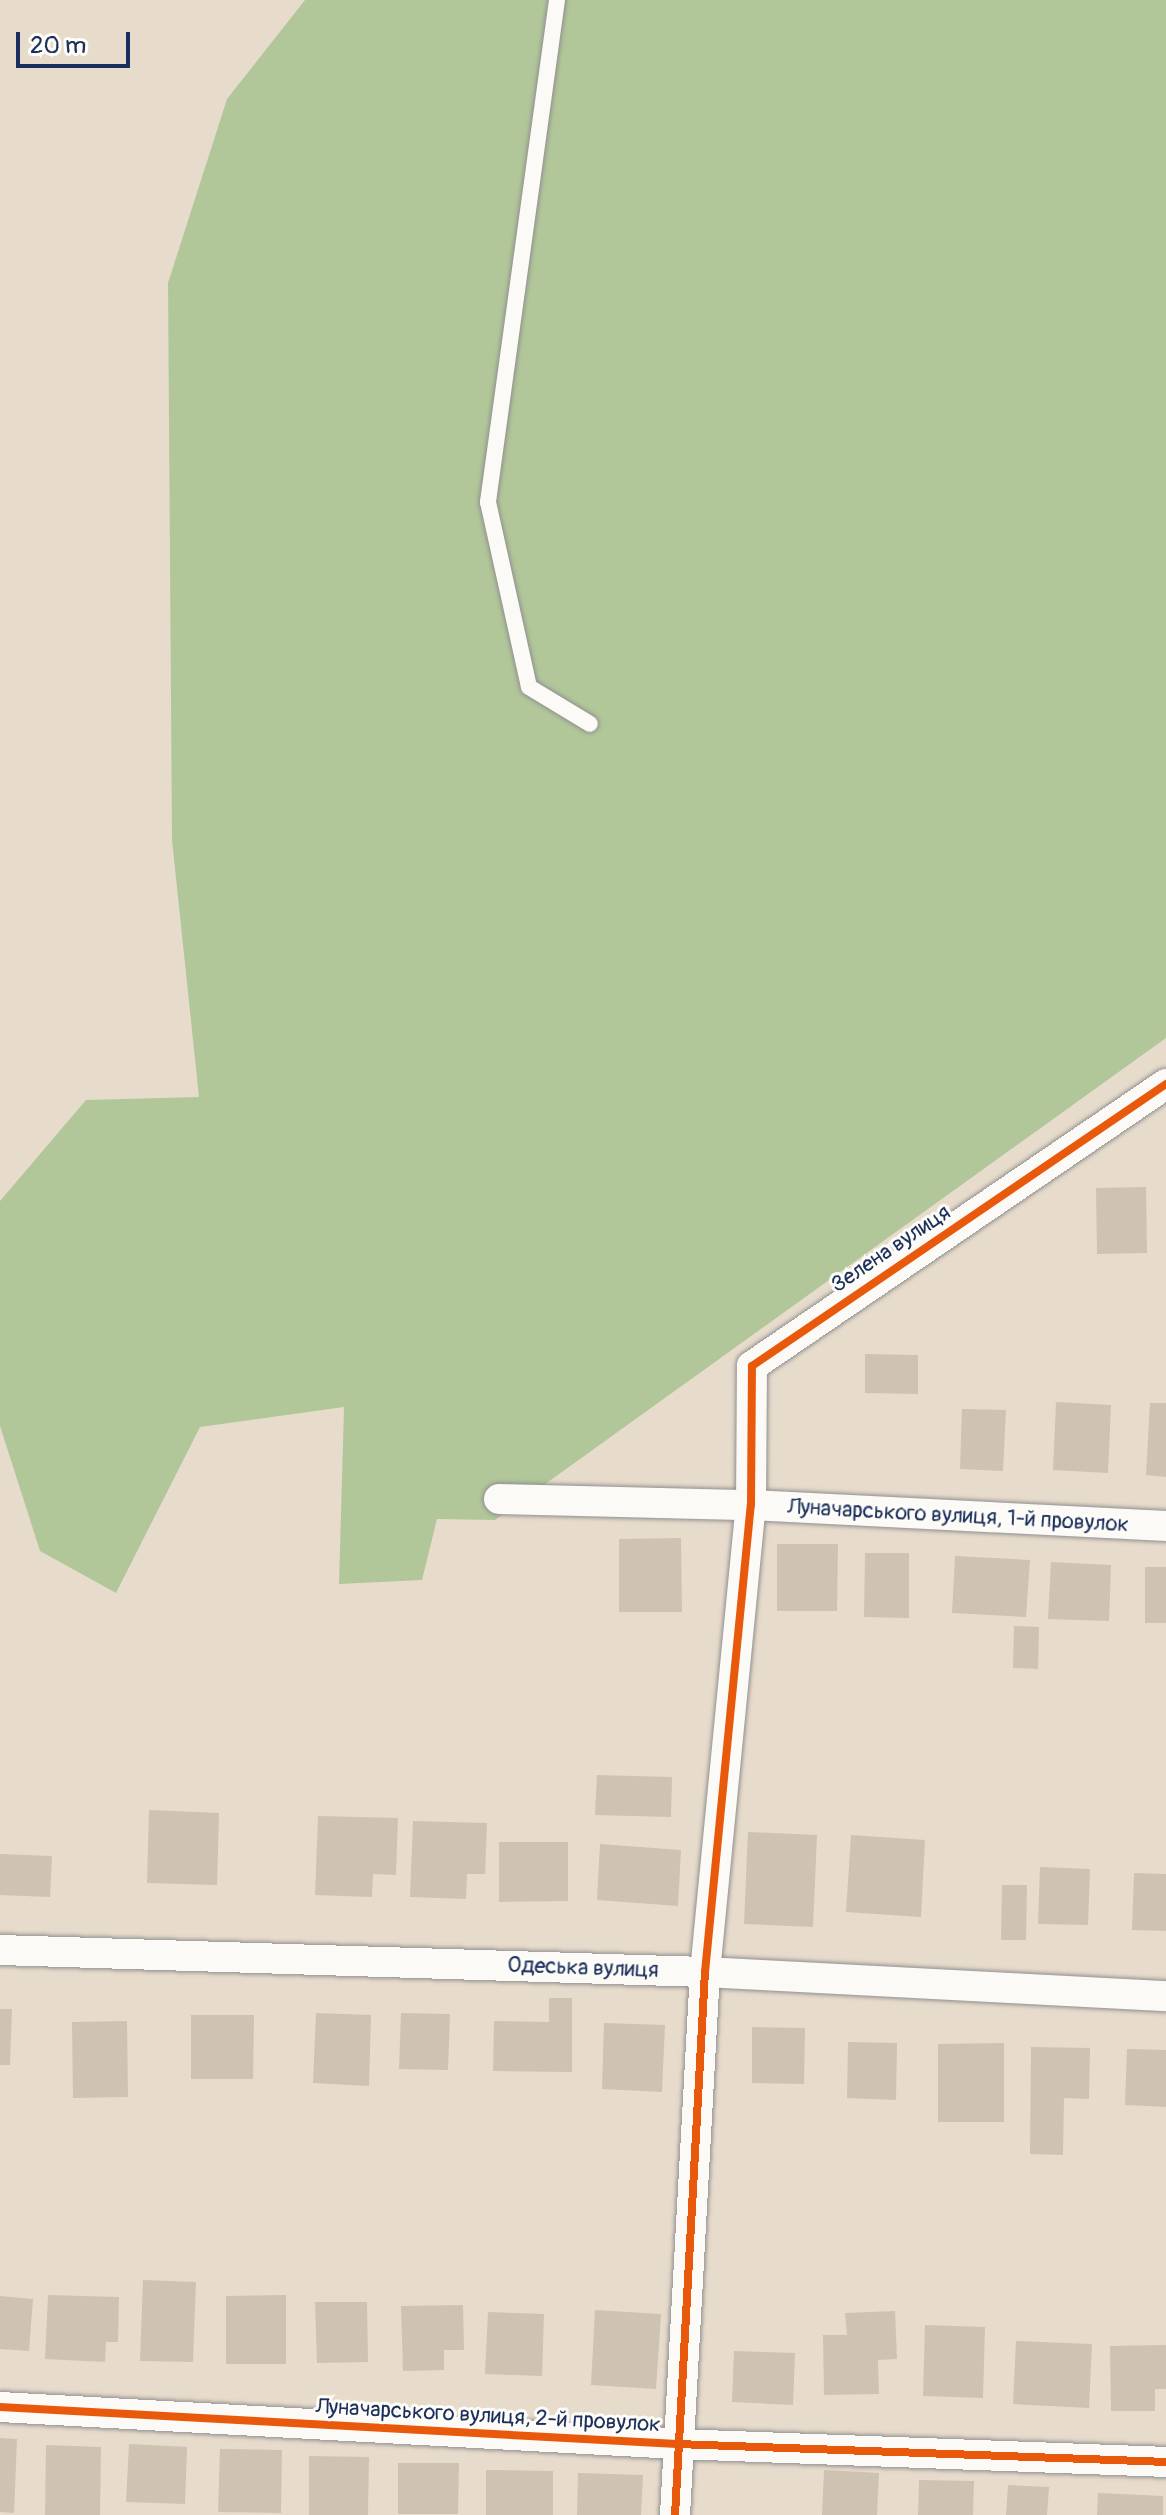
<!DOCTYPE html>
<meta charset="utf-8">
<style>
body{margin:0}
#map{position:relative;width:1166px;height:2515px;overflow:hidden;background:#e7dccc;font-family:Pangolin,sans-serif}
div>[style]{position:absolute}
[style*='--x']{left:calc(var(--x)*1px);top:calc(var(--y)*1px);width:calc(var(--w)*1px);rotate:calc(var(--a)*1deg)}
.forest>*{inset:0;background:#b1c799}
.building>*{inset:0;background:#cec2b2}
.roads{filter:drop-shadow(0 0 2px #918f8f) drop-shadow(0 0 2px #918f8f)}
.service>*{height:16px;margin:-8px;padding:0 8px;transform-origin:8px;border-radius:8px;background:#fbfaf7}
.minor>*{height:30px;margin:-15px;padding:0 15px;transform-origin:15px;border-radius:15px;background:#fbfaf7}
.cycleway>*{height:8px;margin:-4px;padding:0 4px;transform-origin:4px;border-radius:4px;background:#e8590c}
span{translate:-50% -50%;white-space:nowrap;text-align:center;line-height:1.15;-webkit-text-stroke:6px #fdfcf7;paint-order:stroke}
.street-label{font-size:22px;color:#1b2f5e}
.scale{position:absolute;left:16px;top:32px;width:114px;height:36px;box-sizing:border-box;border:4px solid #1b2f5e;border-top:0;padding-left:10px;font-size:24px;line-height:28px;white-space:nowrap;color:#1b2f5e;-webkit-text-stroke:6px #fdfcf7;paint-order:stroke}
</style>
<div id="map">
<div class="forest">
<i style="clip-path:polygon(305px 0,1166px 0,1166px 1038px,495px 1520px,437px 1519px,422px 1580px,339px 1584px,344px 1407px,200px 1427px,116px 1593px,40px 1551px,0 1426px,0 1201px,86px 1100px,199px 1097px,172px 840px,168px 283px,227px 99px)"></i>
</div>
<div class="building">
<i style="clip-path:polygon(1146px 1187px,1147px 1253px,1097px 1254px,1096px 1188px)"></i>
<i style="clip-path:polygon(865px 1354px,918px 1355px,918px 1394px,865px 1393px)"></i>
<i style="clip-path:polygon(1056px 1402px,1111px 1405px,1108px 1473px,1053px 1470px)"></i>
<i style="clip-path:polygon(1150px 1403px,1166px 1403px,1166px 1477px,1146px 1475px)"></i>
<i style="clip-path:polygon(962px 1409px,1006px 1410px,1003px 1471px,960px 1469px)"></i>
<i style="clip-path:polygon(681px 1538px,682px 1612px,619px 1612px,619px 1539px)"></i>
<i style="clip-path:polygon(777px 1544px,838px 1544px,837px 1611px,777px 1611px)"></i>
<i style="clip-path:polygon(865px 1553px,909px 1553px,909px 1618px,864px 1617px)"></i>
<i style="clip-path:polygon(955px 1556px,1030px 1560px,1026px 1617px,952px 1613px)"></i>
<i style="clip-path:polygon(1051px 1562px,1111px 1565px,1109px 1621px,1048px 1619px)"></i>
<i style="clip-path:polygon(1145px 1567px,1166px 1567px,1166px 1623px,1145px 1623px)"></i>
<i style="clip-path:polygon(1014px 1626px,1039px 1627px,1038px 1669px,1013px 1668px)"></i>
<i style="clip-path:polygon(597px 1775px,672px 1777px,671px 1817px,595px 1815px)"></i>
<i style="clip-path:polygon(149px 1810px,219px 1813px,217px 1885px,147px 1883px)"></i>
<i style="clip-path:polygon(318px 1816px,398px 1818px,396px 1875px,373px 1874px,372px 1897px,315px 1895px)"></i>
<i style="clip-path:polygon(413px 1821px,487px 1823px,485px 1874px,467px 1874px,466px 1899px,410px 1897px)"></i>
<i style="clip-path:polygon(748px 1832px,817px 1835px,813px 1927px,744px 1924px)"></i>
<i style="clip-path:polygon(851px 1835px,925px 1840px,921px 1917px,846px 1912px)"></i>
<i style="clip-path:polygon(499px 1842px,568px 1842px,568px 1901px,499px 1902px)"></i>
<i style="clip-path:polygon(600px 1844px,681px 1850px,678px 1906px,597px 1900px)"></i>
<i style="clip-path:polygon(0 1854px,52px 1856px,50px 1897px,0 1895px)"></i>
<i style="clip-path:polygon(1040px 1867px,1090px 1869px,1088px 1925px,1038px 1924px)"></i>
<i style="clip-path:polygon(1134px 1873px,1166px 1874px,1166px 1931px,1132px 1930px)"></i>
<i style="clip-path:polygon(1002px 1885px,1027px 1885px,1026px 1940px,1001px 1940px)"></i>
<i style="clip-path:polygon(549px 1998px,572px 1998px,572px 2072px,493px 2071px,494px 2021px,549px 2022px)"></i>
<i style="clip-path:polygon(0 2009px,12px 2009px,10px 2065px,0 2065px)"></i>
<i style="clip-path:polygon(316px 2013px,371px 2015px,369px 2086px,313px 2083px)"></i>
<i style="clip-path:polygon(401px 2013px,450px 2014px,448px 2070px,399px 2069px)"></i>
<i style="clip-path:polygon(191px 2015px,254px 2015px,253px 2079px,191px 2079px)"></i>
<i style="clip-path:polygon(127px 2021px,128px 2097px,73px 2098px,72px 2022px)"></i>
<i style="clip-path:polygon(604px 2023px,665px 2025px,662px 2092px,602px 2089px)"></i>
<i style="clip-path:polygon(752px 2027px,805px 2028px,804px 2084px,752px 2083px)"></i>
<i style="clip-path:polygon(848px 2042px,897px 2043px,896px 2100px,847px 2098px)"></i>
<i style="clip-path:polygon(1004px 2043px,1004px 2122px,938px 2122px,938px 2044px)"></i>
<i style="clip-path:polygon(1031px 2047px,1090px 2048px,1089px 2099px,1064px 2098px,1063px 2155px,1030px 2154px)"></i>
<i style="clip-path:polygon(1127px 2049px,1166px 2050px,1166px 2107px,1125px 2105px)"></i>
<i style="clip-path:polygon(143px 2280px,196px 2282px,193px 2362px,140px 2361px)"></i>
<i style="clip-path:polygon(48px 2295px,119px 2297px,118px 2342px,106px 2342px,105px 2362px,45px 2359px)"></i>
<i style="clip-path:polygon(286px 2295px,286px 2364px,226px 2364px,226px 2296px)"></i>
<i style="clip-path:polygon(0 2296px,33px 2299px,29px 2351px,0 2349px)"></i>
<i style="clip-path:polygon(315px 2302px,367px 2302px,368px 2362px,317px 2363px)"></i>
<i style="clip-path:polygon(463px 2305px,464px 2350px,444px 2350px,444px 2370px,403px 2371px,401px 2306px)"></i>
<i style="clip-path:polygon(595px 2310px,661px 2314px,656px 2389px,591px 2385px)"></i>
<i style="clip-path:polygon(895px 2311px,897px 2359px,878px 2360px,879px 2394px,824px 2395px,823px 2335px,847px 2335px,845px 2313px)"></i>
<i style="clip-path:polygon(488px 2312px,544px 2314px,542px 2376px,485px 2374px)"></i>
<i style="clip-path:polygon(925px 2325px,985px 2327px,983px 2398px,923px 2396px)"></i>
<i style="clip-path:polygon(1016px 2341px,1092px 2344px,1089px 2408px,1013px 2404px)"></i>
<i style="clip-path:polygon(1166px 2345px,1166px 2389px,1155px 2389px,1155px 2411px,1111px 2411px,1110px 2346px)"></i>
<i style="clip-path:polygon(734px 2351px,795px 2353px,793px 2405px,732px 2402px)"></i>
<i style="clip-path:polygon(0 2438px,17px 2439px,14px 2513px,0 2512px)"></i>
<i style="clip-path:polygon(129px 2444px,187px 2447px,185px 2504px,126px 2502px)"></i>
<i style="clip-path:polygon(46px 2445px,101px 2447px,100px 2515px,45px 2515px)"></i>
<i style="clip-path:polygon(220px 2449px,282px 2450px,281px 2513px,218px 2512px)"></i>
<i style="clip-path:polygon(309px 2456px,369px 2457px,368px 2515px,309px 2515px)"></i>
<i style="clip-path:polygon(398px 2463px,459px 2463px,458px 2514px,398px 2514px)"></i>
<i style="clip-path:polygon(486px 2470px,553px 2471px,553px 2515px,486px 2515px)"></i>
<i style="clip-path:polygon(824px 2470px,879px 2473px,877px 2515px,822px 2515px)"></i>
<i style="clip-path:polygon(578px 2473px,643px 2475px,641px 2515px,577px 2515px)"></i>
<i style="clip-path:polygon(919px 2480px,974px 2481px,973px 2515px,918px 2515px)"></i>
<i style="clip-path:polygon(1008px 2485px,1049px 2487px,1047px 2515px,1006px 2515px)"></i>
<i style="clip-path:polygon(1098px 2493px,1163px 2496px,1163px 2515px,1097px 2515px)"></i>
</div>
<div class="roads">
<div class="service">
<i style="--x:557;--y:0;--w:507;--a:97.83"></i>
<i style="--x:488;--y:502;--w:189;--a:77.5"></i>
<i style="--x:529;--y:687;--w:71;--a:31.2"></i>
</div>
<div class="minor">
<i style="--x:499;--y:1499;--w:252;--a:1.4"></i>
<i style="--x:751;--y:1505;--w:416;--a:2.9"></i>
<i style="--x:0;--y:1950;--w:705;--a:1.79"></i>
<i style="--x:705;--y:1972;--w:462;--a:3"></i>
<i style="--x:0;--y:2407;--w:678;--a:3.13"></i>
<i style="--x:677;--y:2444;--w:489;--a:2.1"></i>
<i style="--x:675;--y:2515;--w:544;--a:-86.84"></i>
<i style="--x:705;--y:1972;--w:469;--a:-84.4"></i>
<i style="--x:751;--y:1505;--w:139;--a:-89.6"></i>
<i style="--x:752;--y:1366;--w:501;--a:-34.26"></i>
</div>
</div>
<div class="cycleway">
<i style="--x:0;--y:2407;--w:678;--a:3.13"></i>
<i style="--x:677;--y:2444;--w:489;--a:2.1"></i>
<i style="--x:675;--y:2515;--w:544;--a:-86.84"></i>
<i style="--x:705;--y:1972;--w:469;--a:-84.4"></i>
<i style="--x:751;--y:1505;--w:139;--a:-89.6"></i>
<i style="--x:752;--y:1366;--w:501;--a:-34.26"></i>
</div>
<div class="street-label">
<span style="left:891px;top:1249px;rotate:-34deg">Зелена вулиця</span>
<span style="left:958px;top:1516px;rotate:3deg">Луначарського вулиця, 1-й провулок</span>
<span style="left:583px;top:1968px;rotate:2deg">Одеська вулиця</span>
<span style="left:488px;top:2416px;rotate:3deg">Луначарського вулиця, 2-й провулок</span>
</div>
<div class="scale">20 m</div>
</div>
